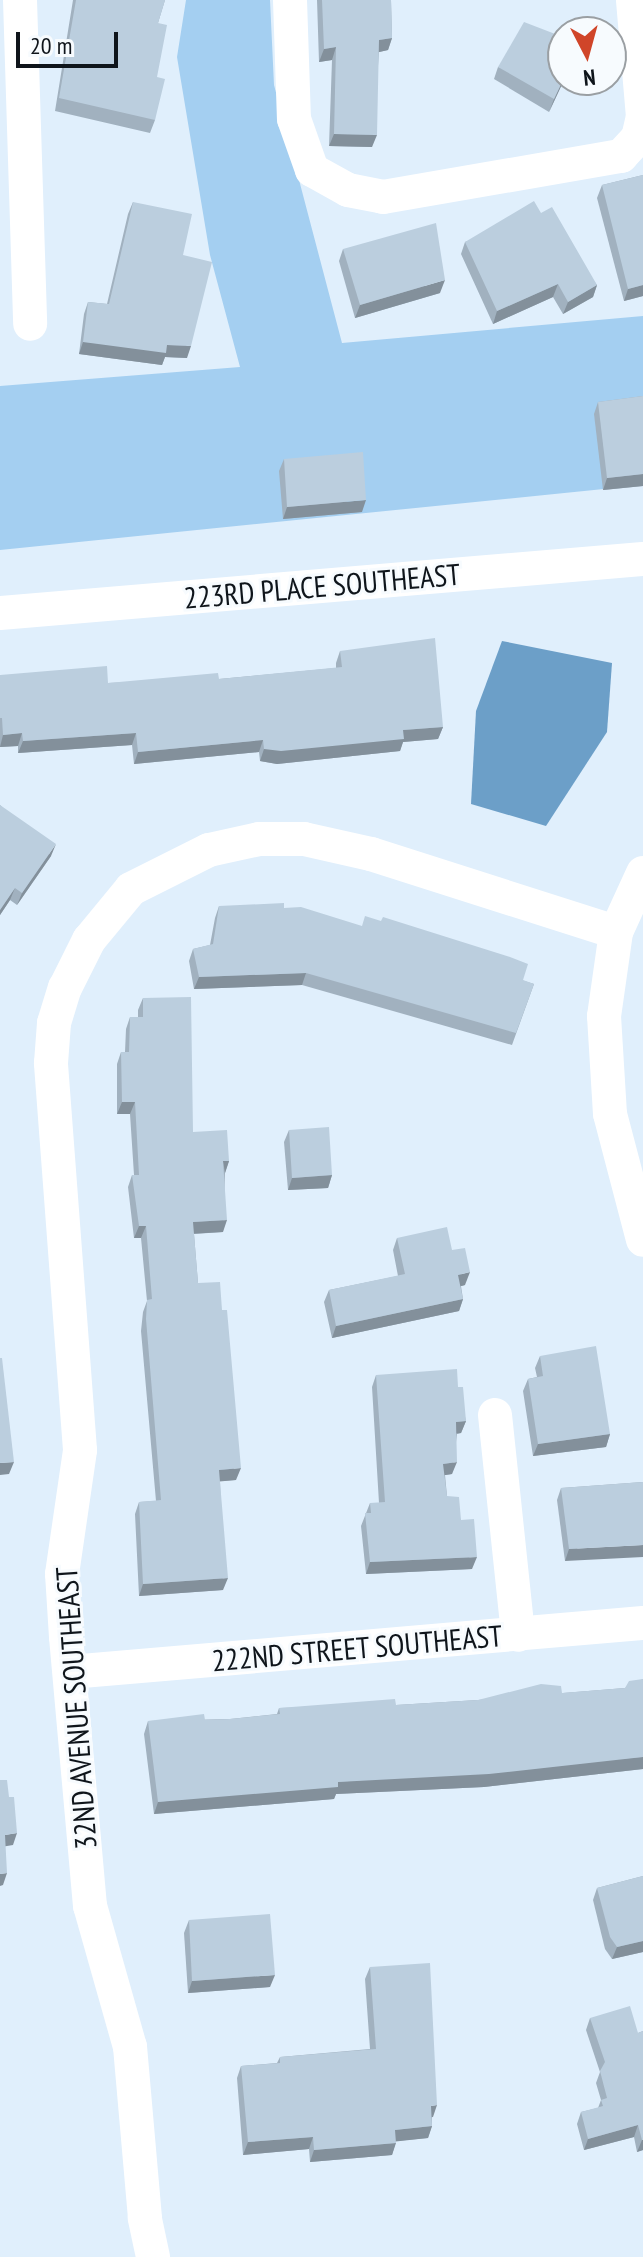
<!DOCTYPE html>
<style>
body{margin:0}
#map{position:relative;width:643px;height:2257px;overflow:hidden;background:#e0effc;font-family:"PT Sans Narrow",sans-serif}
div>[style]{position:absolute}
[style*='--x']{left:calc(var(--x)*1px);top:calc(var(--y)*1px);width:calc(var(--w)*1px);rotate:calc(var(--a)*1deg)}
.green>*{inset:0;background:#a4cff1}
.water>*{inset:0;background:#6c9fc8}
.minor>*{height:34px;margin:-17px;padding:0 17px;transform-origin:17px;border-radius:17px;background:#fff}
.wall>*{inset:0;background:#a1b1bf}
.shaded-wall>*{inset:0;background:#83909b}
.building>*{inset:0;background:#bbcede}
span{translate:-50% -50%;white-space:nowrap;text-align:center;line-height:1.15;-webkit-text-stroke:6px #f7fbfe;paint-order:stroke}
.street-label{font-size:30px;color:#0f151b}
.north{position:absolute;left:547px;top:16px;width:80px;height:80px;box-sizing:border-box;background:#f7fbfe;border:2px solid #9a9fa3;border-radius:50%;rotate:174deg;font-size:22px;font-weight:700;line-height:32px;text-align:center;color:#0f151b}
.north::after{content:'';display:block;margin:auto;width:28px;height:36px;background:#d04529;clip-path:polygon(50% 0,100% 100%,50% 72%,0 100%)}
.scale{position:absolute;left:16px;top:32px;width:102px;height:36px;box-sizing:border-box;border:4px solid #0f151b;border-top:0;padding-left:10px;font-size:24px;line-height:28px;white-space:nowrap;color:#0f151b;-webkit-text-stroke:6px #f7fbfe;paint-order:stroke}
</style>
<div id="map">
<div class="green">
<i style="clip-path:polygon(186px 0,270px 0,274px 85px,342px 343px,643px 316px,643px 485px,0 550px,0 386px,240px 367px,210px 255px,177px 57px)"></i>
</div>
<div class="water">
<i style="clip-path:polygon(502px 641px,612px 663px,607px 732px,546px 826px,471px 804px,476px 711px)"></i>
</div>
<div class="minor">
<i style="--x:20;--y:0;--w:324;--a:88.2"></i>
<i style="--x:290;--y:0;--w:119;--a:88.1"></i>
<i style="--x:294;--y:119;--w:54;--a:70.6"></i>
<i style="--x:312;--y:170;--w:41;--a:29.1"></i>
<i style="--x:348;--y:190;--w:36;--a:11"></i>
<i style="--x:383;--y:197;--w:242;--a:-9.8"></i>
<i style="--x:621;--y:156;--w:25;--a:-47"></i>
<i style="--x:638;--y:138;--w:22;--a:-77"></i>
<i style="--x:643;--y:117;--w:117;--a:-94.9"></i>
<i style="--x:0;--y:613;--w:645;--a:-4.8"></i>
<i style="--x:643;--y:873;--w:65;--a:114.6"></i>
<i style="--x:616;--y:932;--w:85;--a:98.1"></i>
<i style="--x:604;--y:1016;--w:98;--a:86.5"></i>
<i style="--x:610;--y:1114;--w:130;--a:75.3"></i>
<i style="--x:495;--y:1415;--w:221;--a:84"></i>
<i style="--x:70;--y:1672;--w:575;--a:-4.89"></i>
<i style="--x:153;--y:2257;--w:40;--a:-102"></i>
<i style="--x:145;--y:2218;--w:172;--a:-95"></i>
<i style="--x:130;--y:2047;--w:147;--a:-105.8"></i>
<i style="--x:90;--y:1906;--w:270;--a:-95.1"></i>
<i style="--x:66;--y:1637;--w:63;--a:-93.6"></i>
<i style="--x:62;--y:1574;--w:125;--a:-81.7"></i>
<i style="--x:80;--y:1450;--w:388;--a:-94.3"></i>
<i style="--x:51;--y:1063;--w:40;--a:-85.7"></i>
<i style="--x:54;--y:1023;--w:37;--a:-73"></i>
<i style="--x:65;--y:988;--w:54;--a:-63.4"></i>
<i style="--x:89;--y:940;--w:66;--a:-50.5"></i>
<i style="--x:131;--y:889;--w:87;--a:-26.6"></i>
<i style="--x:209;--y:850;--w:51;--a:-12.4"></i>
<i style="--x:259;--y:839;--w:45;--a:0"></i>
<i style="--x:304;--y:839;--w:69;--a:12.6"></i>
<i style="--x:371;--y:854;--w:257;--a:17.7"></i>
</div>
<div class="wall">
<i style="clip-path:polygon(73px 0,165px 0,158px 23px,155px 120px,150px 133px,55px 111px)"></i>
<i style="clip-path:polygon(317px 0,391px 0,392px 38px,388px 50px,379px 52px,372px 147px,329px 146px,332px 60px,319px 62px)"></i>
<i style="clip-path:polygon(498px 67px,564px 80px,549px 112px,494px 79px)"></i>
<i style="clip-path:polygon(643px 175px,643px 296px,624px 301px,597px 198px,602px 185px)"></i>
<i style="clip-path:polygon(133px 202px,183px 255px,187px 358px,165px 357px,162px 365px,79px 354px,84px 314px,88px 302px,107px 304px,128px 214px)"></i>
<i style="clip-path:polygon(541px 213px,597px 285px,593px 297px,563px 314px,553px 297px,493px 324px,461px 254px,465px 242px)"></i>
<i style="clip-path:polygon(343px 249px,440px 293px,355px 318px,339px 261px)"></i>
<i style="clip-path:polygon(643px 396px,643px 486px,603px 490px,594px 414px,598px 402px)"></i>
<i style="clip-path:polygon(284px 459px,362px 512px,283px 519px,279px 471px)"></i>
<i style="clip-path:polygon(340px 651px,443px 727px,438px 739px,403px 742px,400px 751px,277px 764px,260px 761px,259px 752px,134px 764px,132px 745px,18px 753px,18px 746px,0 747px,0 675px,108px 683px,219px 679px,336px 668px,336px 663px)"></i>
<i style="clip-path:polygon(0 805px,51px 856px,17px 905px,10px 900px,0 915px)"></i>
<i style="clip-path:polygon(219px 906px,284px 908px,534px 984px,512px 1045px,302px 985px,194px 989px,189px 961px,193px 949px,210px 945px,215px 918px)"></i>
<i style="clip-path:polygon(143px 998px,193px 1132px,229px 1161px,225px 1173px,223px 1232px,194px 1234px,198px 1283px,236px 1480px,220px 1481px,223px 1590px,139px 1596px,135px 1514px,139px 1502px,156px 1501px,141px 1331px,143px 1312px,147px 1301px,141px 1238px,134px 1238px,128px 1187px,132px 1175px,134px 1175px,130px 1114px,117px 1114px,117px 1064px,121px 1052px,125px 1052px,126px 1029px,130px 1017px,138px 1017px,138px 1010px)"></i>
<i style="clip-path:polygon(289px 1130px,332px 1175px,328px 1188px,288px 1190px,284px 1142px)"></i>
<i style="clip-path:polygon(397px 1238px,452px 1250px,465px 1285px,461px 1286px,463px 1299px,459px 1311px,332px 1338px,324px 1302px,329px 1290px,398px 1276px,393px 1250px)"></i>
<i style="clip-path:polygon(540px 1356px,610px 1434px,606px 1447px,533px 1456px,523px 1391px,528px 1379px,537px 1377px,535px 1368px)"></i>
<i style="clip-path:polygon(376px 1375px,458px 1387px,466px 1421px,461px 1433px,457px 1434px,452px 1474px,445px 1475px,447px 1496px,461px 1520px,472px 1569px,366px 1574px,361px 1526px,370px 1503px,379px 1503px,372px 1387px)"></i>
<i style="clip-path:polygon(643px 1482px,565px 1561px,557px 1500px,561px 1488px)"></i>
<i style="clip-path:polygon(643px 1679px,643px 1769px,484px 1787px,336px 1794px,334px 1799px,154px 1814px,144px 1734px,148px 1721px,230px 1719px,277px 1714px,279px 1708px,396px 1705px,478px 1700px,625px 1688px)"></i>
<i style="clip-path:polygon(643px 1876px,643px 1952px,612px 1959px,605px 1949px,593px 1900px,597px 1888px)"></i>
<i style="clip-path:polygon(189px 1920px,270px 1987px,188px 1993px,184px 1933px)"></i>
<i style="clip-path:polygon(370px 1967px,433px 2117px,432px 2117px,432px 2126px,428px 2138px,396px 2141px,392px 2155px,310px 2162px,309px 2149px,243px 2155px,237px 2078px,241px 2066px,277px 2063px,280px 2057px,370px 2049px,365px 1979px)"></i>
<i style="clip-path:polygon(590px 2018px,638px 2033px,643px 2031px,643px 2150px,637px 2152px,634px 2137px,584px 2150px,577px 2124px,581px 2112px,598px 2108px,601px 2100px,596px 2083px,600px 2072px,586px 2030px)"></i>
</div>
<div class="shaded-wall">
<i style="clip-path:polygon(392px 38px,388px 50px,375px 53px,379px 40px)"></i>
<i style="clip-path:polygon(336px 47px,332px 60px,319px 62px,324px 49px)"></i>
<i style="clip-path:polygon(563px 80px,564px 80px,549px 112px,554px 99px)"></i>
<i style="clip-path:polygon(334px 134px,377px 135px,372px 147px,329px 146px)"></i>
<i style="clip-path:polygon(445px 280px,440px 293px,355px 318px,360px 305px)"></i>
<i style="clip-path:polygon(558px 284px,553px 297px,493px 324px,497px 311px)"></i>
<i style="clip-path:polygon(597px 285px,593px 297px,563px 314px,568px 302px)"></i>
<i style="clip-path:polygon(643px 285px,643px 296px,624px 301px,628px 289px)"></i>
<i style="clip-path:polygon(83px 342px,167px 345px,191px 346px,187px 358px,165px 357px,162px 365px,79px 354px)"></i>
<i style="clip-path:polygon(643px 474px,643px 486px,603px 490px,607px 478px)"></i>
<i style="clip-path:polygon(366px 500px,362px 512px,283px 519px,287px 507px)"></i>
<i style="clip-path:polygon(443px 727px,438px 739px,403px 742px,400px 751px,277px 764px,260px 761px,264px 749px,403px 730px)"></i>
<i style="clip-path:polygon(22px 733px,18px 746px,0 747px,3px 735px)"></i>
<i style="clip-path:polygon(136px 733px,132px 745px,18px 753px,23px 741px)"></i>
<i style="clip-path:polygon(263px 740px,259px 752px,134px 764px,138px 752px)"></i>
<i style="clip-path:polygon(56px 844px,51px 856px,17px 905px,22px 893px)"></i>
<i style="clip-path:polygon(15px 888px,10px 900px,0 915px,0 910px)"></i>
<i style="clip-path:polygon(306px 973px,302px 985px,194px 989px,199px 977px)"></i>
<i style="clip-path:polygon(122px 1102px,135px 1102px,130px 1114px,117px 1114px)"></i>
<i style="clip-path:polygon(223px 1161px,229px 1161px,225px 1173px)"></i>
<i style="clip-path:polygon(332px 1175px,328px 1188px,288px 1190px,292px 1178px)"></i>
<i style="clip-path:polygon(227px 1220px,223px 1232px,188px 1234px,193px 1222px)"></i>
<i style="clip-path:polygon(139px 1226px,146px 1226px,141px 1238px,134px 1238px)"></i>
<i style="clip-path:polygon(470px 1272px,465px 1285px,454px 1288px,458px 1275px)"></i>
<i style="clip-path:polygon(463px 1299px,459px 1311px,332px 1338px,336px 1326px)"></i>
<i style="clip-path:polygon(466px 1421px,461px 1433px,452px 1434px,456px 1422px)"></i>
<i style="clip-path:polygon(610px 1434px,606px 1447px,533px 1456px,538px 1444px)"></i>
<i style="clip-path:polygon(14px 1462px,9px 1474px,0 1475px,0 1463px)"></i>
<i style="clip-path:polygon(457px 1462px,452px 1474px,439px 1476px,443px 1464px)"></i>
<i style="clip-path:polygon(241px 1468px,236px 1480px,214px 1482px,219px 1470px)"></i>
<i style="clip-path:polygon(643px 1545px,643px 1557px,565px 1561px,569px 1549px)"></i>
<i style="clip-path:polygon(477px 1557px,472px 1569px,366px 1574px,370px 1562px)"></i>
<i style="clip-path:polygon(228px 1578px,223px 1590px,139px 1596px,143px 1584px)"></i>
<i style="clip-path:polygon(643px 1757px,643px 1769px,484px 1787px,336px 1794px,334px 1799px,154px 1814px,158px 1802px,338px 1782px)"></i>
<i style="clip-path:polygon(17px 1833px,13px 1845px,1px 1847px,5px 1835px)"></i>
<i style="clip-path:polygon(7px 1873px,3px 1885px,0 1886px,0 1874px)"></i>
<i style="clip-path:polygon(643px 1941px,643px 1952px,612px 1959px,617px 1947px)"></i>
<i style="clip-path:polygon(275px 1975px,270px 1987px,188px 1993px,192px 1981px)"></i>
<i style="clip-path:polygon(437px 2105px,433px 2117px,426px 2118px,431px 2106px)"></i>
<i style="clip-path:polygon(638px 2125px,634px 2137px,584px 2150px,588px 2139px)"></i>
<i style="clip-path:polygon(432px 2126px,428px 2138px,391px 2142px,395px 2130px)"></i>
<i style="clip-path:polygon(313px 2137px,309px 2149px,243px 2155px,248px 2142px)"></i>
<i style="clip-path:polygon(642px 2140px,643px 2140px,643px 2150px,637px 2152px)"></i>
<i style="clip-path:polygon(396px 2143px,392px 2155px,310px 2162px,314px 2150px)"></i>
</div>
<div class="building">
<i style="clip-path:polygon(76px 0,165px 0,158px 23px,167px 25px,157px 77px,165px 79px,155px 120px,59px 98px)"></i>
<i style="clip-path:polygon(322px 0,391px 0,392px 38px,379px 40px,377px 135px,334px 134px,336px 47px,324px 49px)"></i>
<i style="clip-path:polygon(524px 22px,563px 37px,563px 80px,554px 99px,498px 67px)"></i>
<i style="clip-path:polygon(643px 175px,643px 285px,628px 289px,602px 185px)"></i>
<i style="clip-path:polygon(534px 201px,541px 213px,552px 207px,597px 285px,568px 302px,558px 284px,497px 311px,465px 242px)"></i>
<i style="clip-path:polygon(133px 202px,192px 214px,183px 255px,212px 262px,191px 346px,167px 345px,166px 353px,83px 342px,88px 302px,109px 304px)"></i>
<i style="clip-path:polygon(436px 223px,445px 280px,360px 305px,343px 249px)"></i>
<i style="clip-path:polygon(643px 396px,643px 474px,607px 478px,598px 402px)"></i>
<i style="clip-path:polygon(363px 452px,366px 500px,287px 507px,284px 459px)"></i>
<i style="clip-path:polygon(435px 638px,443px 727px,403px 730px,404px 739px,281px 751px,264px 749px,263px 740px,138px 752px,136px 733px,23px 741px,22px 733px,3px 735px,2px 718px,0 718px,0 675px,107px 666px,108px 683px,218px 673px,219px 679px,342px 667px,340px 651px)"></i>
<i style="clip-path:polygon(0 805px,56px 844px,22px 893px,15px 888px,0 910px)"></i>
<i style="clip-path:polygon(284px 903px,284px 908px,301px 907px,362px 926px,365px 916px,381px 921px,383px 917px,510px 957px,528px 964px,523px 980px,534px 984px,516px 1033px,306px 973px,199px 977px,193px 949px,213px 944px,219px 906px)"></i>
<i style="clip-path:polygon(191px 997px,193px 1132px,227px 1130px,229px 1161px,223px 1161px,227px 1220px,193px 1222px,198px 1283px,220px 1282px,222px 1310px,227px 1310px,241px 1468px,219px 1470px,228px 1578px,143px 1584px,139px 1502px,161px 1500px,146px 1319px,147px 1300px,152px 1299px,146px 1226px,139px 1226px,132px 1175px,139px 1175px,135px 1102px,122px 1102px,121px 1052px,129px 1052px,130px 1017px,143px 1017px,143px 998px)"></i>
<i style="clip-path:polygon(329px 1127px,332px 1175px,292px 1178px,289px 1130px)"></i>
<i style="clip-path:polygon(447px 1227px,452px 1250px,465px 1248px,470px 1272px,458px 1275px,463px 1299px,336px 1326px,329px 1290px,405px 1274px,397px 1238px)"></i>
<i style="clip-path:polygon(596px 1346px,610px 1434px,538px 1444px,528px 1379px,543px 1376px,540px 1356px)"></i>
<i style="clip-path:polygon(0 1358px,2px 1358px,14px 1462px,0 1463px)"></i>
<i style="clip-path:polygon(457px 1369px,458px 1387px,463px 1387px,466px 1421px,456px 1422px,457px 1462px,443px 1464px,447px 1496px,459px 1497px,461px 1520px,474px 1519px,477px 1557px,370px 1562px,365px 1513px,371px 1513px,370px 1503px,385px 1502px,376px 1375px)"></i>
<i style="clip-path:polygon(643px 1482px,643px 1545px,569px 1549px,561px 1488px)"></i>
<i style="clip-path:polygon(643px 1679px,643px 1757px,489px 1774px,338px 1782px,338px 1787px,158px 1802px,148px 1721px,204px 1714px,205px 1720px,230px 1719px,280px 1714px,279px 1708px,395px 1699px,396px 1705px,478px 1700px,541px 1684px,561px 1686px,562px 1693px,625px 1688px,629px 1681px)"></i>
<i style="clip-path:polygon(0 1780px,7px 1780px,9px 1797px,14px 1797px,17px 1833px,5px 1835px,7px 1873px,0 1874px)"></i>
<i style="clip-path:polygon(643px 1876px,643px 1941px,617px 1947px,610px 1937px,597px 1888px)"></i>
<i style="clip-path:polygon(270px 1914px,275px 1975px,192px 1981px,189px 1920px)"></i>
<i style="clip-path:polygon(430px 1963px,437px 2105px,431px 2106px,432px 2126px,395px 2130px,396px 2143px,314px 2150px,313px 2137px,248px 2142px,241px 2066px,280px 2063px,280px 2057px,376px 2049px,370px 1967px)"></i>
<i style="clip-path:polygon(630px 2006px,638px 2033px,643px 2031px,643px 2140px,642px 2140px,638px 2125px,588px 2139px,581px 2112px,603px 2106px,601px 2100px,607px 2098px,600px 2071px,605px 2062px,590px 2018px)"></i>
</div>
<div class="street-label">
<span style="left:322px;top:586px;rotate:-5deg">223RD PLACE SOUTHEAST</span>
<span style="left:357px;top:1648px;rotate:-5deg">222ND STREET SOUTHEAST</span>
<span style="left:76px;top:1708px;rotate:-94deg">32ND AVENUE SOUTHEAST</span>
</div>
<div class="north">N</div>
<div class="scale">20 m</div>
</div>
